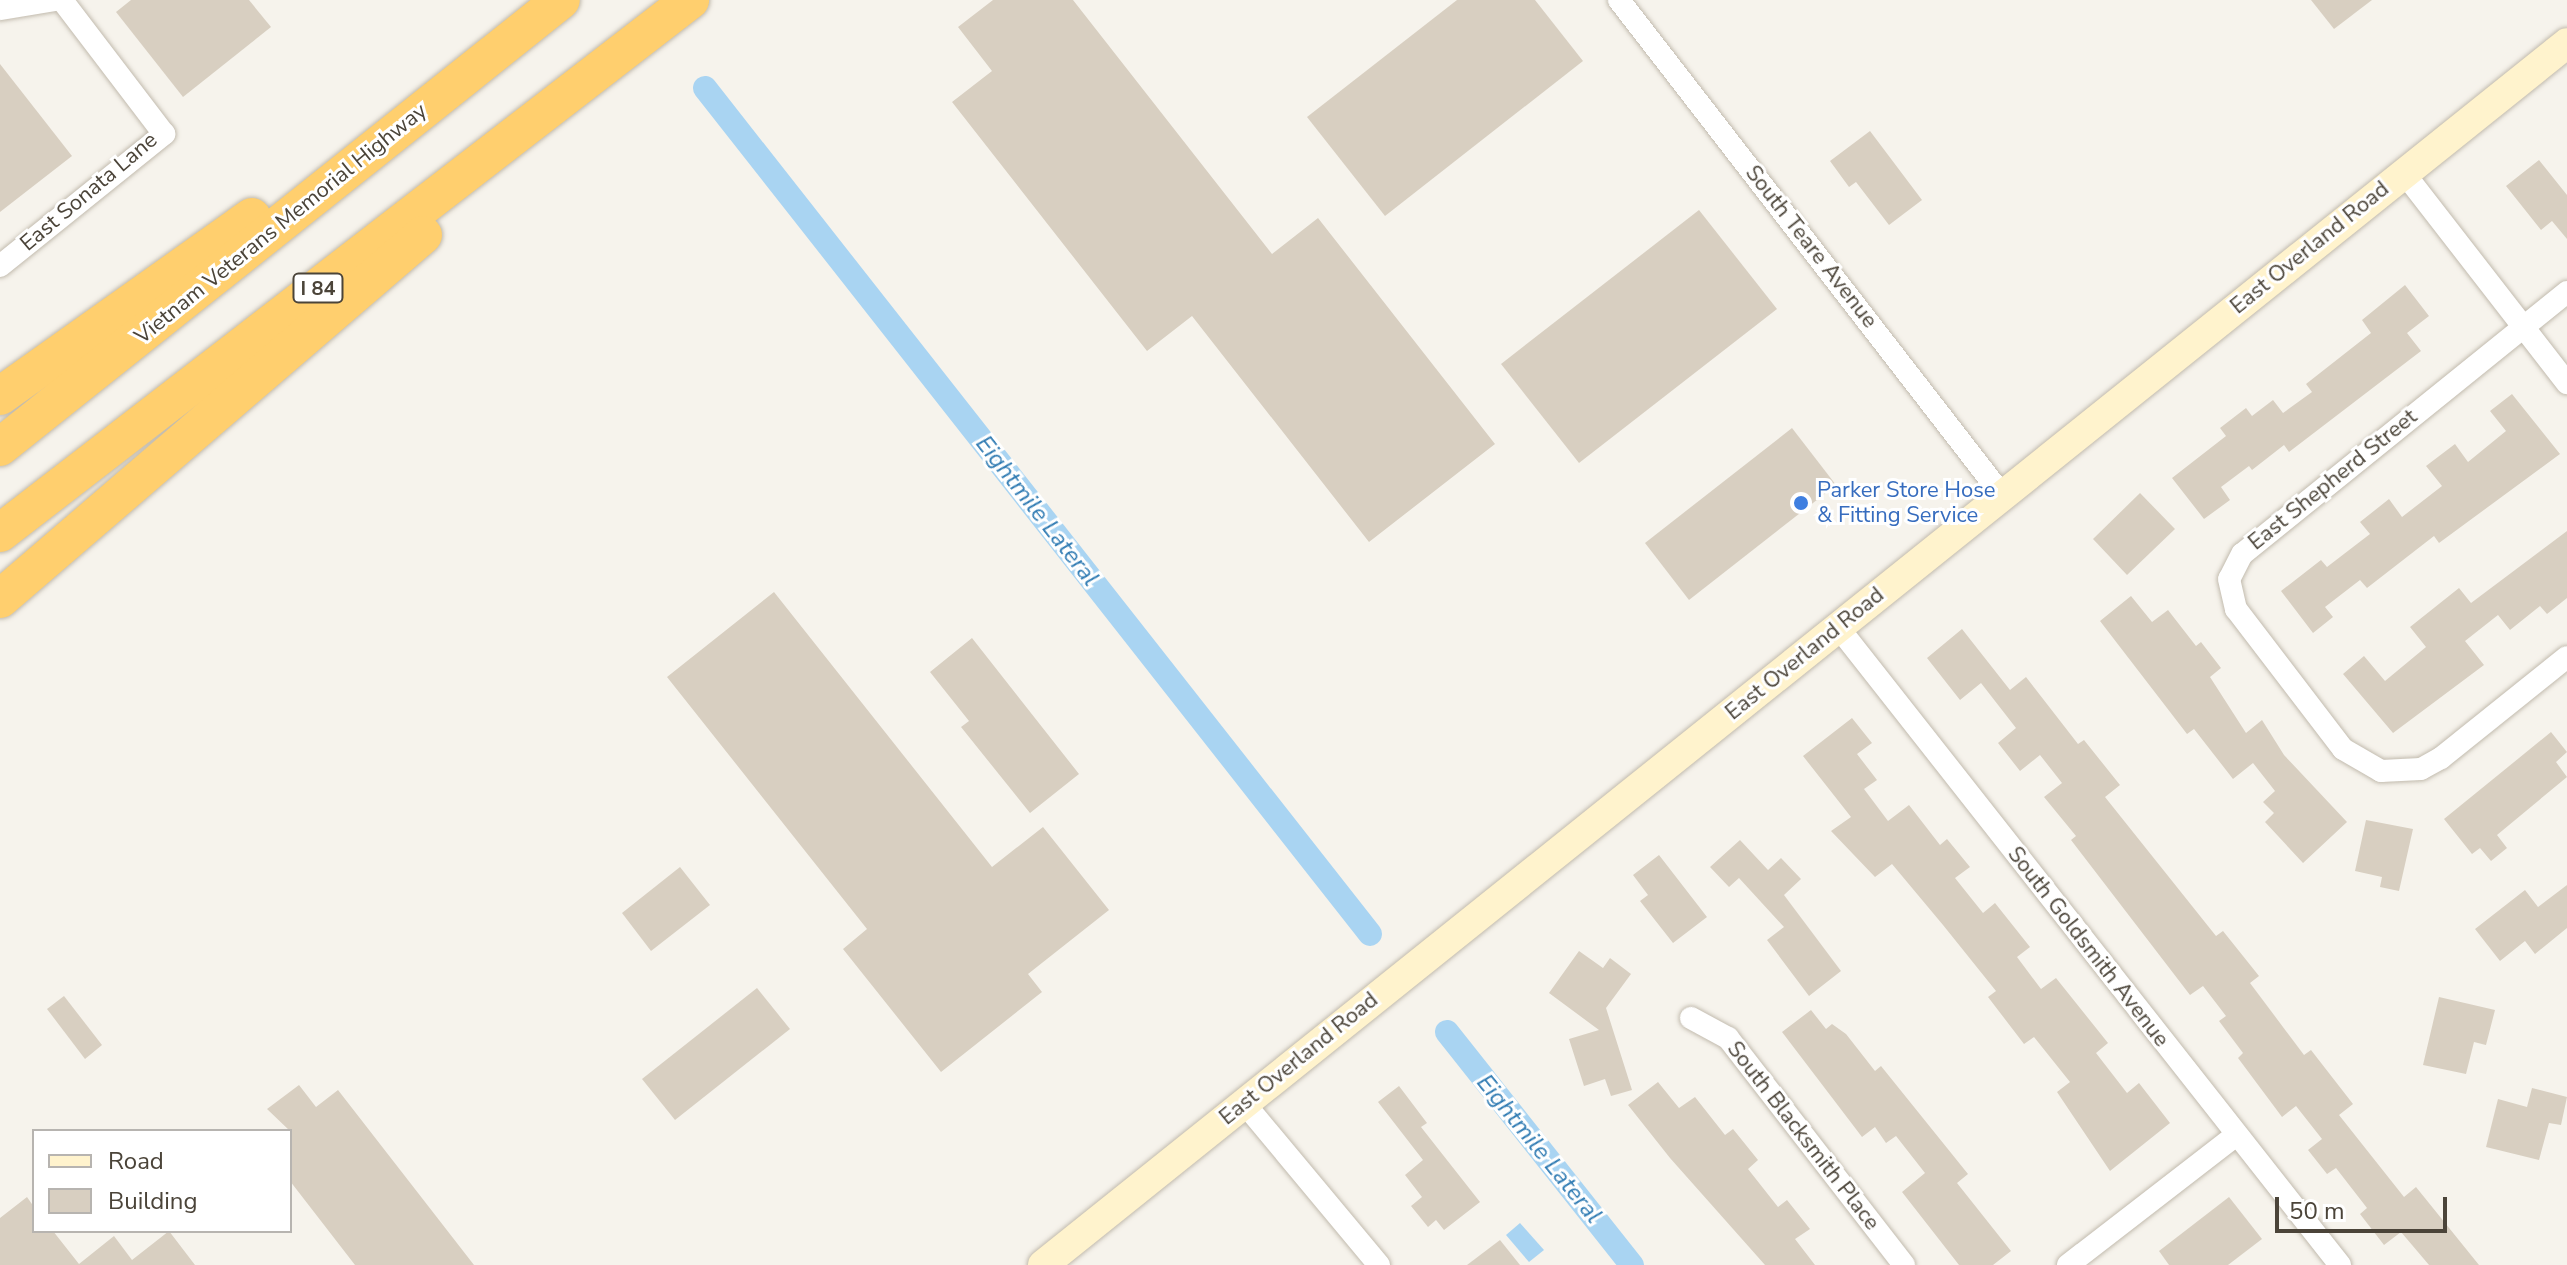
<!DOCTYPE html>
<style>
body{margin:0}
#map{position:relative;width:2567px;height:1265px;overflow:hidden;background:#f6f3ec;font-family:"Nunito Sans",sans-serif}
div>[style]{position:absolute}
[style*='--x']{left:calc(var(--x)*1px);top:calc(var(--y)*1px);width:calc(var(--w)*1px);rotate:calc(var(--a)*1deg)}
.water>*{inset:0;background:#a9d4f2}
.canal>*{height:24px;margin:-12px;padding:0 12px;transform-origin:12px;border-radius:12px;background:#a9d4f2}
.building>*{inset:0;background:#d8cfc1}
.roads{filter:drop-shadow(0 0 2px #c2bbae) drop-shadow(0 0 2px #c2bbae)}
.street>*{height:22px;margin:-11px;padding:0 11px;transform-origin:11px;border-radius:11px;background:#fff}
.secondary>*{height:30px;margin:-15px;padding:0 15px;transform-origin:15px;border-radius:15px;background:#fff3cd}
.highway>*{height:38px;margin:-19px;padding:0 19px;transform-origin:19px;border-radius:19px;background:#ffcf6e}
.dots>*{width:22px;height:22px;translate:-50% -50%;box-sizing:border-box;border:4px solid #fff;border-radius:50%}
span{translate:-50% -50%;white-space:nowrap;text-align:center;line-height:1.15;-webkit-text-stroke:6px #fff;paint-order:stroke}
.shield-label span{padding:2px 6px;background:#fff;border:2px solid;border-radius:6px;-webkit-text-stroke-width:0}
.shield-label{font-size:20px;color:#4b4439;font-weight:700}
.street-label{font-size:22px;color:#4b4439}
.shop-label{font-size:22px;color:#366cbe}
.left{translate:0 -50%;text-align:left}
.water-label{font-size:24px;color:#2e7ab2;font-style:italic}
.legend{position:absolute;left:32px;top:1129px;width:260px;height:104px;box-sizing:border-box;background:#fff;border:2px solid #b7b4b0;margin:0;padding:10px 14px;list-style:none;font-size:24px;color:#4b4439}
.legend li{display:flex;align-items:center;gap:16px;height:40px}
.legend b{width:40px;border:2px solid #b7b4b0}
.scale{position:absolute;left:2275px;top:1197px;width:172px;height:36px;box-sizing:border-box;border:4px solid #4b4439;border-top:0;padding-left:10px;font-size:24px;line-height:28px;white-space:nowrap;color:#4b4439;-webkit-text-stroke:6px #fff;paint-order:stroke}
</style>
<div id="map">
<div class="water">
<i style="clip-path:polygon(1520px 1223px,1544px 1250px,1529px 1262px,1506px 1235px)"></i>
</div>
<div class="canal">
<i style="--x:705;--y:88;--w:1076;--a:51.83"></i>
<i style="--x:1447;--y:1032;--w:298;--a:51.6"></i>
</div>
<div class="building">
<i style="clip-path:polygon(131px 0,249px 0,271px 27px,183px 97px,116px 12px)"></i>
<i style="clip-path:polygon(993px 0,1073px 0,1272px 254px,1318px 218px,1495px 444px,1369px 542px,1192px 316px,1147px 351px,952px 102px,992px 71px,958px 27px)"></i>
<i style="clip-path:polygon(1457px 0,1535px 0,1583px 61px,1385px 216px,1307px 117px)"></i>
<i style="clip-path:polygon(2311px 0,2372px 0,2334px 29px)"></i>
<i style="clip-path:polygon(0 64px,72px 156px,0 212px)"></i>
<i style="clip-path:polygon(1870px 131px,1922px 200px,1889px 225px,1856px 182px,1849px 187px,1830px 161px)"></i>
<i style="clip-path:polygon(2539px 160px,2567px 195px,2567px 239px,2552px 221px,2541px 230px,2506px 186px)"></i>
<i style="clip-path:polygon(1699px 210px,1777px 309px,1579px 463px,1501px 364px)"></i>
<i style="clip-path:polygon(2405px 285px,2429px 316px,2407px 333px,2421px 351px,2289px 452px,2284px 445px,2252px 470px,2249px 466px,2221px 487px,2230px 500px,2204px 519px,2172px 478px,2226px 436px,2220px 428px,2246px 408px,2252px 416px,2273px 400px,2283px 413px,2312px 392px,2306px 384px,2371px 333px,2362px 320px)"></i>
<i style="clip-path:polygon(2512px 394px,2560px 454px,2439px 543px,2434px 536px,2367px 588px,2360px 580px,2325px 607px,2333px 617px,2313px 633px,2281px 591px,2321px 560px,2327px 567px,2370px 534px,2360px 522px,2389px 499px,2402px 517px,2442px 486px,2426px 466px,2455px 444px,2468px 462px,2506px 431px,2490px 411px)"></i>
<i style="clip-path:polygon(1792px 428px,1836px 485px,1689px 600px,1645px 543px)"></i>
<i style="clip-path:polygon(2140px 493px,2175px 529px,2127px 575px,2093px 539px)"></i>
<i style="clip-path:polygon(2567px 531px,2567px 598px,2547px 614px,2540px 606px,2510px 630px,2498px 615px,2465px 641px,2484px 665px,2393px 733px,2343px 674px,2364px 656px,2385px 681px,2426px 647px,2410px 627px,2459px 588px,2471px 603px)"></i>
<i style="clip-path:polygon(774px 592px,992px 867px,1043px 827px,1109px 910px,1028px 974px,1042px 992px,941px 1072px,843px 949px,867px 929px,667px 677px)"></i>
<i style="clip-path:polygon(2131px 596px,2152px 622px,2168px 610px,2196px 646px,2201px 642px,2221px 668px,2210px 677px,2246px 733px,2262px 720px,2284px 755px,2347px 822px,2303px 863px,2265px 822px,2274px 813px,2263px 802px,2275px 791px,2253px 763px,2233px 779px,2194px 729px,2187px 734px,2100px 621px)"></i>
<i style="clip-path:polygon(1962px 629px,2010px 690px,2026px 677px,2078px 744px,2084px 740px,2120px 785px,2105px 797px,2216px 936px,2223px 931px,2259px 976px,2250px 983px,2304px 1055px,2311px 1050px,2353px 1104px,2339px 1115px,2404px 1197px,2416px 1187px,2479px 1265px,2429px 1265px,2401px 1232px,2384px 1245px,2360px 1214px,2367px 1208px,2336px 1168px,2327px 1174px,2308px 1150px,2322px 1139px,2296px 1106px,2282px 1117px,2238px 1058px,2243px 1053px,2219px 1021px,2226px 1016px,2203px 986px,2190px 995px,2071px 840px,2076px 836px,2044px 797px,2062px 783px,2040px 755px,2020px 771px,1998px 743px,2016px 728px,1981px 683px,1960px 700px,1927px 658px)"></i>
<i style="clip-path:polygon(972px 638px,1079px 774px,1030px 813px,961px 727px,969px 721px,930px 672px)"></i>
<i style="clip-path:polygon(1852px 718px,1872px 743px,1857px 754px,1877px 780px,1864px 789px,1888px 821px,1909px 805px,1940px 845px,1947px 839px,1970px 867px,1955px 878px,1983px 913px,1995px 903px,2030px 947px,2017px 957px,2041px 989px,2056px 978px,2108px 1043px,2096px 1053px,2127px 1093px,2139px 1083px,2170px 1123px,2110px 1171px,2057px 1092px,2070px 1082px,2034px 1037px,2024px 1044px,1988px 997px,1996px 991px,1943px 925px,1892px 864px,1875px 877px,1831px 831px,1851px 817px,1803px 756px)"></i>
<i style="clip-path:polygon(2551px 732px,2567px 752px,2556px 762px,2567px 777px,2497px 835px,2507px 848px,2491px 861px,2480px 848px,2472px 854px,2444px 819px)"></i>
<i style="clip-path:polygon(2366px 820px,2413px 829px,2399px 891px,2380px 887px,2382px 877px,2355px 871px)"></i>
<i style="clip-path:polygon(1740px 840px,1768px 870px,1781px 858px,1801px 879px,1784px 895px,1841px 971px,1809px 996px,1767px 940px,1784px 927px,1739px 878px,1729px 887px,1710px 867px)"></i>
<i style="clip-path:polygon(1659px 855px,1707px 917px,1673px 943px,1640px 901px,1648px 895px,1633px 875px)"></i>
<i style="clip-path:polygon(680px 867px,710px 905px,651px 951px,622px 913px)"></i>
<i style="clip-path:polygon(2567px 885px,2567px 928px,2535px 954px,2525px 941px,2500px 961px,2475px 929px,2525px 890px,2538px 907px)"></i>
<i style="clip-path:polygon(1579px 951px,1603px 968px,1610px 958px,1631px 974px,1606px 1008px,1632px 1090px,1611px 1096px,1605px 1079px,1584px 1086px,1569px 1039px,1599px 1030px,1549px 993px)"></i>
<i style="clip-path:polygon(757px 988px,790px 1029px,675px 1120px,642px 1079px)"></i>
<i style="clip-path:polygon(64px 996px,102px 1045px,85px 1059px,47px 1009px)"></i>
<i style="clip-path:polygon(2439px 997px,2495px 1010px,2486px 1045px,2474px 1042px,2466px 1074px,2423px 1065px)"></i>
<i style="clip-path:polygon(1811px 1010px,1826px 1029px,1832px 1024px,1846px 1034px,1875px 1071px,1881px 1066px,1968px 1174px,1957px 1183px,2011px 1251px,1993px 1265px,1959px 1265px,1902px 1192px,1925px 1173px,1896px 1136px,1886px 1143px,1875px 1127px,1862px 1137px,1782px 1032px)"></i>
<i style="clip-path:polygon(1658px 1082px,1679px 1108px,1695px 1097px,1725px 1135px,1733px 1129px,1758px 1160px,1748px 1169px,1778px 1207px,1787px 1200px,1810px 1229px,1795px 1239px,1815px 1265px,1765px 1265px,1670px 1158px,1628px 1105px)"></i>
<i style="clip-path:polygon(299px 1085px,316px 1107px,338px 1090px,474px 1265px,355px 1265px,290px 1181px,290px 1131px,267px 1109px)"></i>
<i style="clip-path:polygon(1399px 1086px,1427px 1123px,1421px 1127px,1480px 1202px,1444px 1230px,1436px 1220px,1428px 1227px,1411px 1206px,1422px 1197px,1405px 1175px,1423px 1160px,1378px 1102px)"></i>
<i style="clip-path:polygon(2532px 1088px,2567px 1097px,2561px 1125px,2549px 1123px,2539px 1160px,2486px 1147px,2498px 1099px,2527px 1107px)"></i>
<i style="clip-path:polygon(27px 1197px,34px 1207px,34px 1231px,53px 1231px,79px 1264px,114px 1236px,132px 1260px,169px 1231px,195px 1265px,0 1265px,0 1218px)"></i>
<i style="clip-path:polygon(2229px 1197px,2262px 1239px,2228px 1265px,2169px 1265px,2159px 1251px)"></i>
<i style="clip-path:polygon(1500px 1240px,1520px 1265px,1467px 1265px)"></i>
</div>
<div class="roads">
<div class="street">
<i style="--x:1619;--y:0;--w:626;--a:52.27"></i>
<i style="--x:0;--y:9;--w:56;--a:-9.3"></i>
<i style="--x:2404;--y:173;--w:266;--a:52.2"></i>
<i style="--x:0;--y:266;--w:211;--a:-38.8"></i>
<i style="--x:164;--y:134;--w:168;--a:-127.3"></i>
<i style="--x:2567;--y:292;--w:417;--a:141.1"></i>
<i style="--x:2242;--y:554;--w:28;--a:117"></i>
<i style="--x:2229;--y:579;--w:31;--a:77"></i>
<i style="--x:2236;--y:609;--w:176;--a:52.6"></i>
<i style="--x:2343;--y:749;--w:44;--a:30.1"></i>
<i style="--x:2381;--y:771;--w:40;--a:-2.9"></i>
<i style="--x:2421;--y:769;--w:23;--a:-29"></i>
<i style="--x:2441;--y:758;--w:161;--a:-38.7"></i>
<i style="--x:1838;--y:627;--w:812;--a:51.8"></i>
<i style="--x:1691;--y:1018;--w:42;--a:28.4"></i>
<i style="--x:1728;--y:1038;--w:287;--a:52.2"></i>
<i style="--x:1244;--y:1103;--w:211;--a:50.2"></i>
<i style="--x:2068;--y:1265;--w:211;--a:-37.7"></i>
</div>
<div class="secondary">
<i style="--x:1043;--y:1265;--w:1953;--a:-38.72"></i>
</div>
<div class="highway">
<i style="--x:0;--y:396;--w:309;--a:-35.4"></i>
<i style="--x:0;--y:447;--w:717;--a:-38.55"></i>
<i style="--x:0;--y:533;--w:872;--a:-37.68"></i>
<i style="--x:0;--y:599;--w:558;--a:-40.71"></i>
</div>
</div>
<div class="dots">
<i style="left:1801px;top:503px;background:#3f7fe0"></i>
</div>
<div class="shield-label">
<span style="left:318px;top:288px">I 84</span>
</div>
<div class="street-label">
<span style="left:89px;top:192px;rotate:-40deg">East Sonata Lane</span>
<span style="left:281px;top:224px;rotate:-39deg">Vietnam Veterans Memorial Highway</span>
<span style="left:1811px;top:247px;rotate:52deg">South Teare Avenue</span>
<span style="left:2310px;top:248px;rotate:-39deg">East Overland Road</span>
<span style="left:2333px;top:480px;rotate:-39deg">East Shepherd Street</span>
<span style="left:1805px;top:654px;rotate:-39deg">East Overland Road</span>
<span style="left:2088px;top:947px;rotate:52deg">South Goldsmith Avenue</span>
<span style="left:1299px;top:1059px;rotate:-39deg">East Overland Road</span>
<span style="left:1803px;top:1136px;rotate:52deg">South Blacksmith Place</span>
</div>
<div class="shop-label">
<span class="left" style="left:1817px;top:503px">Parker Store Hose<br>&amp; Fitting Service</span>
</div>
<div class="water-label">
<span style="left:1037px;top:511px;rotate:52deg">Eightmile Lateral</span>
<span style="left:1539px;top:1149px;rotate:51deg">Eightmile Lateral</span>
</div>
<ul class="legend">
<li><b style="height:10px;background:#fff3cd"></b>Road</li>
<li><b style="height:22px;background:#d8cfc1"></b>Building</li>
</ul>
<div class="scale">50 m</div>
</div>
